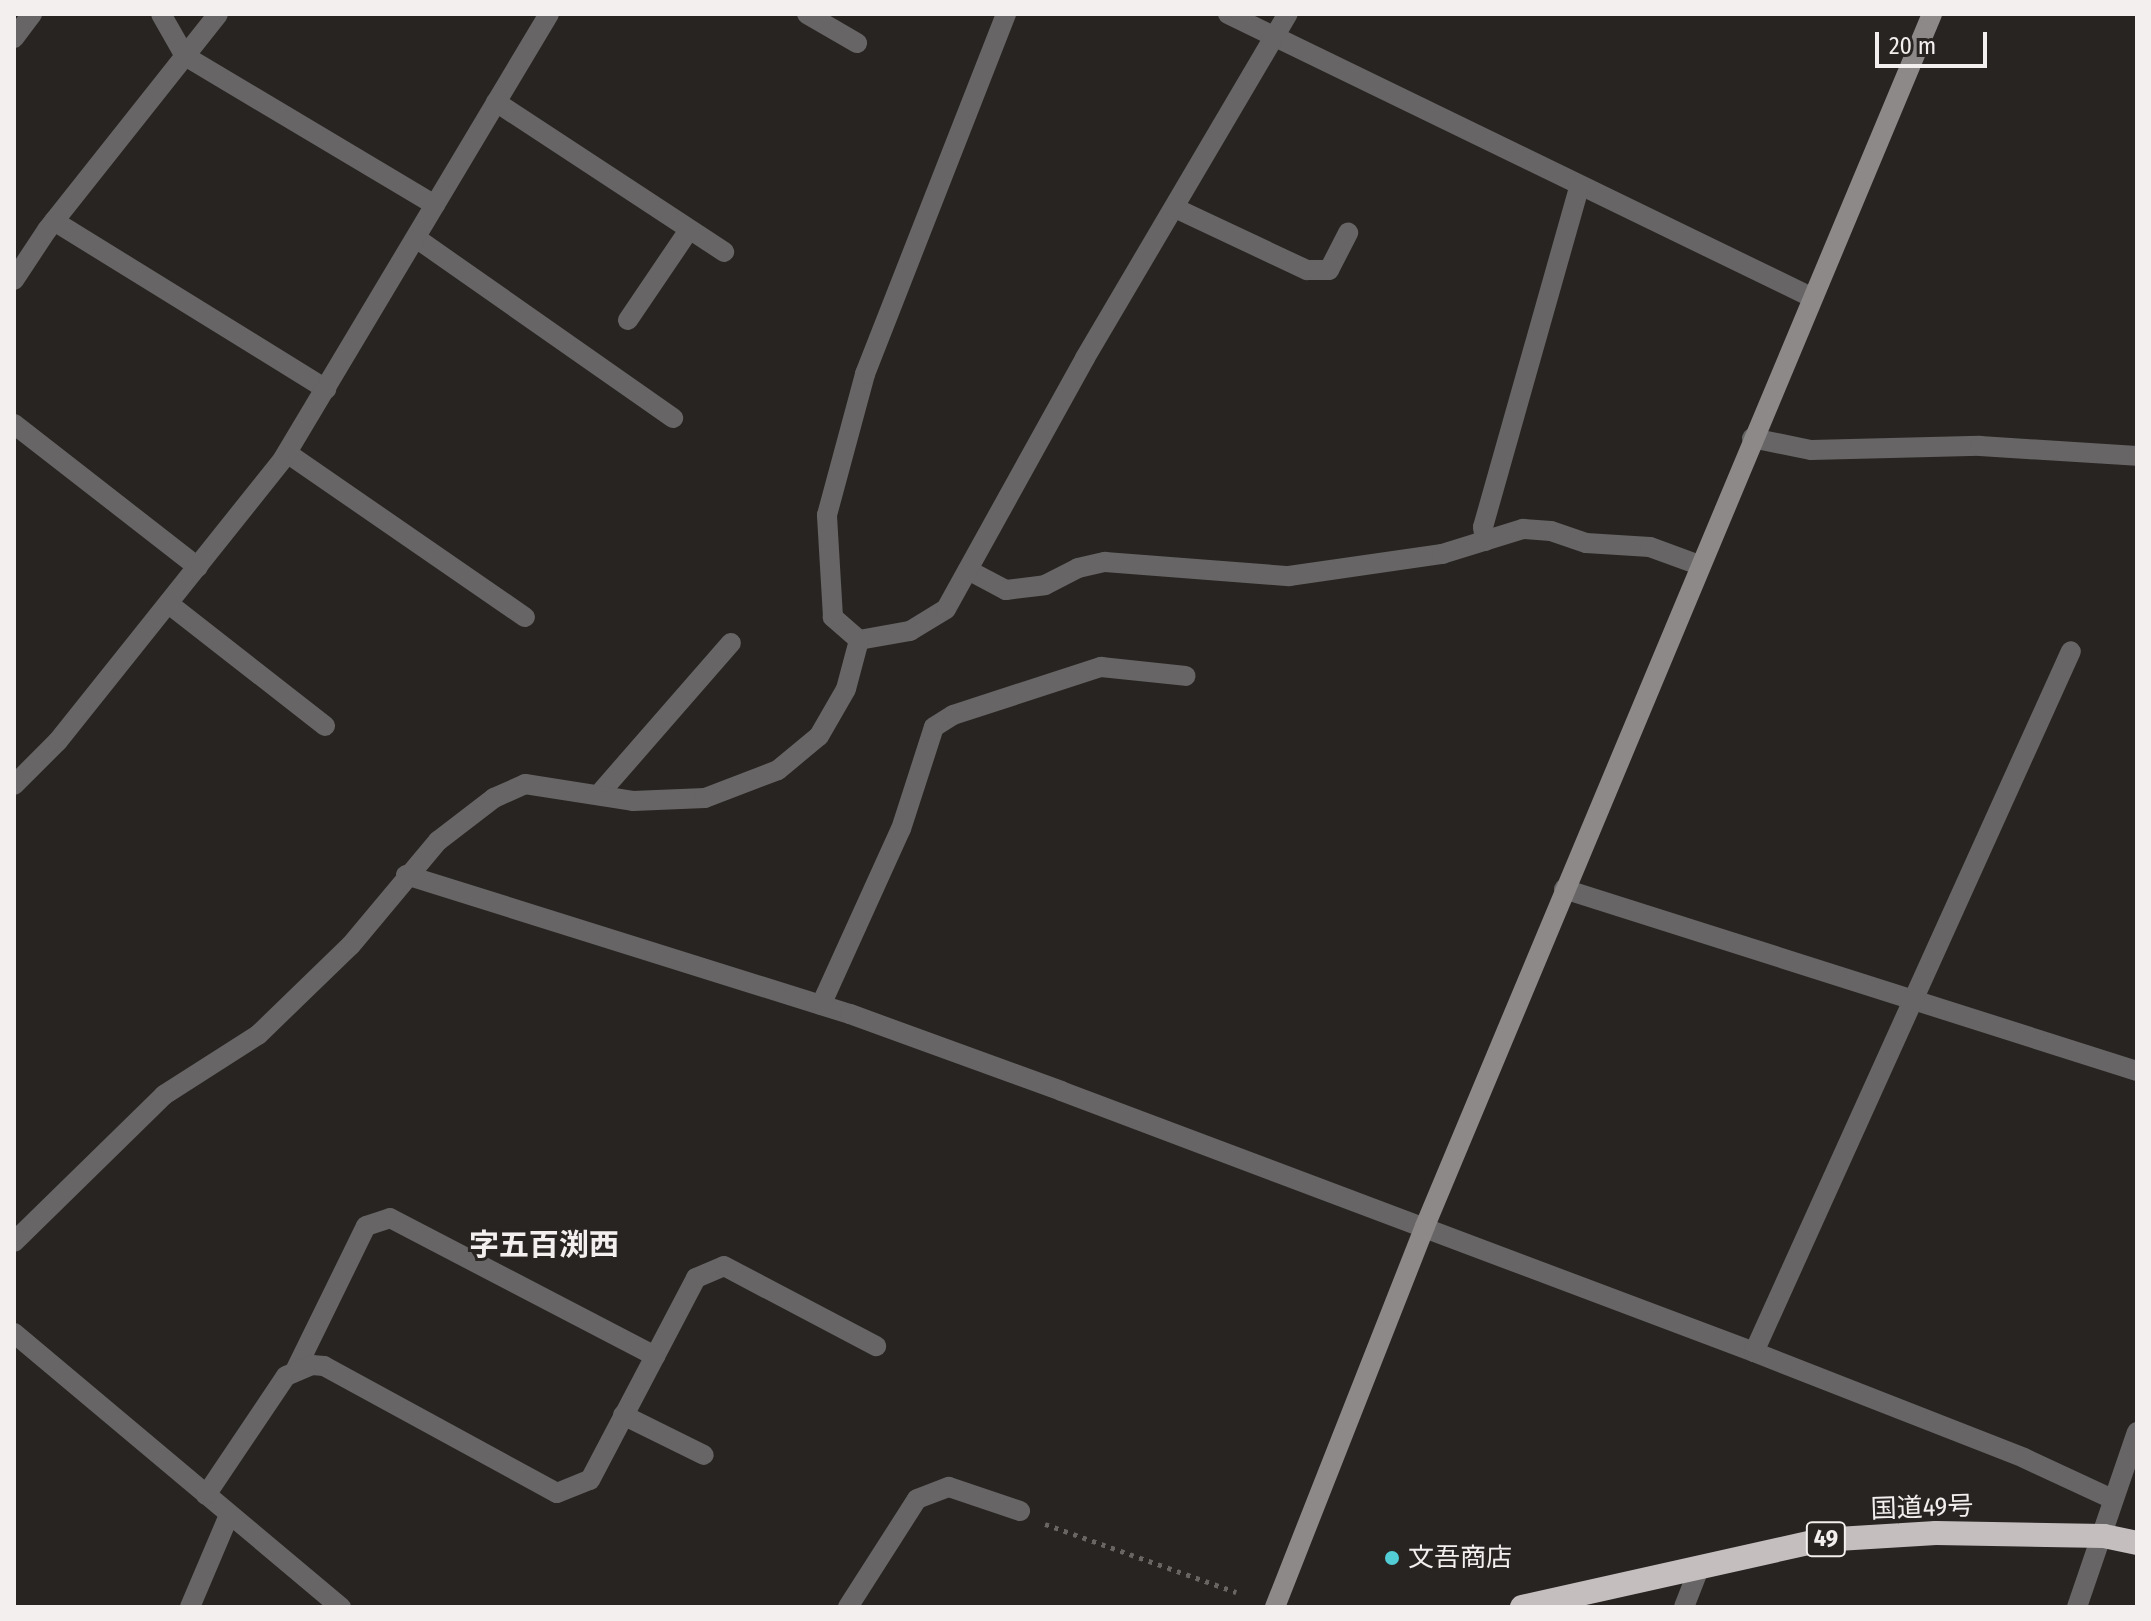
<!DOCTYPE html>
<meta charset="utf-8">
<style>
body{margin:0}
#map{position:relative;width:2151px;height:1621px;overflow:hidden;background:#282422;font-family:"Fira Sans Condensed","Noto Sans JP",sans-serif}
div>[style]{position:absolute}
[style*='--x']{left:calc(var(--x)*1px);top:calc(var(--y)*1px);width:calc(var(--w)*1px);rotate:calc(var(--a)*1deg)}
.path>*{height:5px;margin-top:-2.5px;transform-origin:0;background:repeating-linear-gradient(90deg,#696563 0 4px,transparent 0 10px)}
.street>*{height:20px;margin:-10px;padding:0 10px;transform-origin:10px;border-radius:10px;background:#676565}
.secondary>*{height:20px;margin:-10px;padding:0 10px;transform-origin:10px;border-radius:10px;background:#8d8989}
.highway>*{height:24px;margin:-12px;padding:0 12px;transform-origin:12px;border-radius:12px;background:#c4bebf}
.dots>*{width:22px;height:22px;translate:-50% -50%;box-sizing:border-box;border:4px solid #282422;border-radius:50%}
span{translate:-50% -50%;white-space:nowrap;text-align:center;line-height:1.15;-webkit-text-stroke:6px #282422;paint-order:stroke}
.shield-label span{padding:2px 6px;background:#282422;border:2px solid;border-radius:6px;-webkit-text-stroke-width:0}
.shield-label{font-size:24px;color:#f2efee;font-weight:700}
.street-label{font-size:26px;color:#f2efee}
.poi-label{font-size:26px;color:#f2efee}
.left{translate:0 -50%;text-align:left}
.quarter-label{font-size:30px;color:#f2efee;font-weight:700}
.frame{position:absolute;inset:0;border:16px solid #f2efee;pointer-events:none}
.scale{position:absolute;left:1875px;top:32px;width:112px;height:36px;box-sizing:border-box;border:4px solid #f2efee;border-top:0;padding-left:10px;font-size:24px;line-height:28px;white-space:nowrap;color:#f2efee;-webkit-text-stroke:6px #282422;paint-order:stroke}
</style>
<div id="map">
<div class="path">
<i style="--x:1045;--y:1524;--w:203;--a:19.6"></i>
</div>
<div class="street">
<i style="--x:161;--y:14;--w:48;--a:60.3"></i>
<i style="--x:185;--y:56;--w:291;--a:30.8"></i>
<i style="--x:807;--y:14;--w:58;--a:30.1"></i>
<i style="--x:1228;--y:14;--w:648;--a:25.89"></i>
<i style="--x:14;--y:38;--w:30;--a:-53"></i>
<i style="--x:496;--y:102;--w:273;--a:33.3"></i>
<i style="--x:1175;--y:208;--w:146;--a:25.2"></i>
<i style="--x:1307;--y:270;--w:22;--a:0"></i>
<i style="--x:1329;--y:270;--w:42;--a:-62.8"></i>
<i style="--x:54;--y:221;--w:320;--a:31.7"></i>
<i style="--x:416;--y:238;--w:314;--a:35"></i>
<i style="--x:14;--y:280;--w:60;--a:-56.6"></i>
<i style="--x:47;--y:230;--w:275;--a:-51.6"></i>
<i style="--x:628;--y:320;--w:109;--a:-55.9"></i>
<i style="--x:14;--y:424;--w:233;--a:37.9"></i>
<i style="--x:1752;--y:438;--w:60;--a:11.5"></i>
<i style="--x:1811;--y:450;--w:169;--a:-1.4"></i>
<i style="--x:1980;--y:446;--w:157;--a:3.6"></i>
<i style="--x:287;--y:453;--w:289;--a:34.6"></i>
<i style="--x:1485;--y:541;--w:14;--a:-98"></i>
<i style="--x:1483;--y:527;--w:355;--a:-74.2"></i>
<i style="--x:968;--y:570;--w:43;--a:27.8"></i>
<i style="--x:1006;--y:590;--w:39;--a:-7"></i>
<i style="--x:1045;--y:585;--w:37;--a:-27"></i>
<i style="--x:1078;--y:568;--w:28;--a:-13"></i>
<i style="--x:1105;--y:562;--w:185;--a:4.4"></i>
<i style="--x:1289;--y:576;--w:155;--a:-8.2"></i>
<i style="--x:1442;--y:554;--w:85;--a:-17.2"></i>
<i style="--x:1523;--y:529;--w:28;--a:4"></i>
<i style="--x:1551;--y:531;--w:37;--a:19"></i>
<i style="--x:1586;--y:543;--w:64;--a:3.6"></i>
<i style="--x:1650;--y:547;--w:52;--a:20.2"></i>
<i style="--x:169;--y:604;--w:198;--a:38"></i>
<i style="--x:859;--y:640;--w:52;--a:-10"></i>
<i style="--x:910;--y:631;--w:42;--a:-31.4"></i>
<i style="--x:946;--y:609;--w:287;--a:-61"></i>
<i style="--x:1085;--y:358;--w:399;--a:-59.5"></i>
<i style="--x:14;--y:785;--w:62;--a:-45"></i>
<i style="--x:58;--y:741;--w:361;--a:-51.4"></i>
<i style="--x:283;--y:459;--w:518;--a:-59.13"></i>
<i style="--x:600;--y:793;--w:199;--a:-48.9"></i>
<i style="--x:406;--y:875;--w:465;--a:17.4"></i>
<i style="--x:850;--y:1014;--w:225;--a:20"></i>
<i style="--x:1061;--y:1091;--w:741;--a:20.64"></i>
<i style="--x:1754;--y:1352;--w:290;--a:21.4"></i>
<i style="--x:2024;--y:1458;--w:95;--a:24.9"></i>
<i style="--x:1564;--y:889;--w:601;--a:17.62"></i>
<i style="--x:821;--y:1005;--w:193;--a:-65.6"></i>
<i style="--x:901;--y:829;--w:107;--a:-72.1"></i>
<i style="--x:934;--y:727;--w:22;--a:-32"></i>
<i style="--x:953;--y:715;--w:156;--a:-18"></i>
<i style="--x:1101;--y:667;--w:85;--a:6"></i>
<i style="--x:14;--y:1242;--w:210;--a:-44.4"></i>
<i style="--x:164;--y:1095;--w:112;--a:-32.6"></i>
<i style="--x:258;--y:1035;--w:129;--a:-44.1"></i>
<i style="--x:351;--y:945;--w:136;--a:-50.1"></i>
<i style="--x:438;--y:841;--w:71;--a:-37.5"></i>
<i style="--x:494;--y:798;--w:34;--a:-24"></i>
<i style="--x:525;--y:784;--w:109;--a:8.9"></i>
<i style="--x:633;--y:801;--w:72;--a:-2.4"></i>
<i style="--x:705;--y:798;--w:78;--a:-21"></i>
<i style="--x:778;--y:770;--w:53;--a:-39.7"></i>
<i style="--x:819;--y:736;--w:54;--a:-60.1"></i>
<i style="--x:846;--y:689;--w:51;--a:-75.1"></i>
<i style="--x:859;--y:640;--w:35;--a:-139"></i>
<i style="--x:833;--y:617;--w:102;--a:-93.4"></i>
<i style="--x:827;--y:515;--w:146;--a:-74.9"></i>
<i style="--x:865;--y:374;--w:387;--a:-68.6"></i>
<i style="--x:14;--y:1333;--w:427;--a:40"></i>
<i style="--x:1754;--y:1352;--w:769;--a:-65.67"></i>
<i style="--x:296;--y:1369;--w:159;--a:-63.9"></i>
<i style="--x:366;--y:1226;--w:25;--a:-18"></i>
<i style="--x:390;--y:1218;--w:299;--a:27.5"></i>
<i style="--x:623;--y:1415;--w:90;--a:26.3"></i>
<i style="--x:206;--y:1495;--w:143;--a:-56.1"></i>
<i style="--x:286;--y:1376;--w:28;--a:-23"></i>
<i style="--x:312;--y:1365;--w:12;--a:5"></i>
<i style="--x:324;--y:1366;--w:265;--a:28.6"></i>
<i style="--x:557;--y:1493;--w:35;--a:-22"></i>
<i style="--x:590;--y:1480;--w:228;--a:-62.3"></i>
<i style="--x:696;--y:1278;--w:30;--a:-23"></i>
<i style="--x:724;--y:1266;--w:172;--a:27.8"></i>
<i style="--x:190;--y:1607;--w:100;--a:-67"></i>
<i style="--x:848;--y:1607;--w:128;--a:-57.4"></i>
<i style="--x:917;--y:1499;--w:34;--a:-21"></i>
<i style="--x:949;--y:1487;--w:75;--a:18.7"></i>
<i style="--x:1684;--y:1607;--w:44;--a:-68.7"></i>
<i style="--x:2077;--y:1607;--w:185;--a:-71.1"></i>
</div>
<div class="secondary">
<i style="--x:1275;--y:1607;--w:409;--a:-68.5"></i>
<i style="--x:1425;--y:1226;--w:1314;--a:-67.3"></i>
</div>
<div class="highway">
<i style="--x:1522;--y:1607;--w:306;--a:-12.6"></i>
<i style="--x:1821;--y:1540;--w:115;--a:-3.5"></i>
<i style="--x:1936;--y:1533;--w:168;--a:1"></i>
<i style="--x:2104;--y:1536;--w:34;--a:12"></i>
</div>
<div class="dots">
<i style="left:1392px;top:1558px;background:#52ccd5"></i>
</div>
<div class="shield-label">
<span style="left:1826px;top:1539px">49</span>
</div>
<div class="street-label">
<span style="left:1922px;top:1508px;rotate:-2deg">国道49号</span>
</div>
<div class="poi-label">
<span class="left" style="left:1408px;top:1558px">文吾商店</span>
</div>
<div class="quarter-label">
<span style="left:544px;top:1245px">字五百渕西</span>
</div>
<div class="frame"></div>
<div class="scale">20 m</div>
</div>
